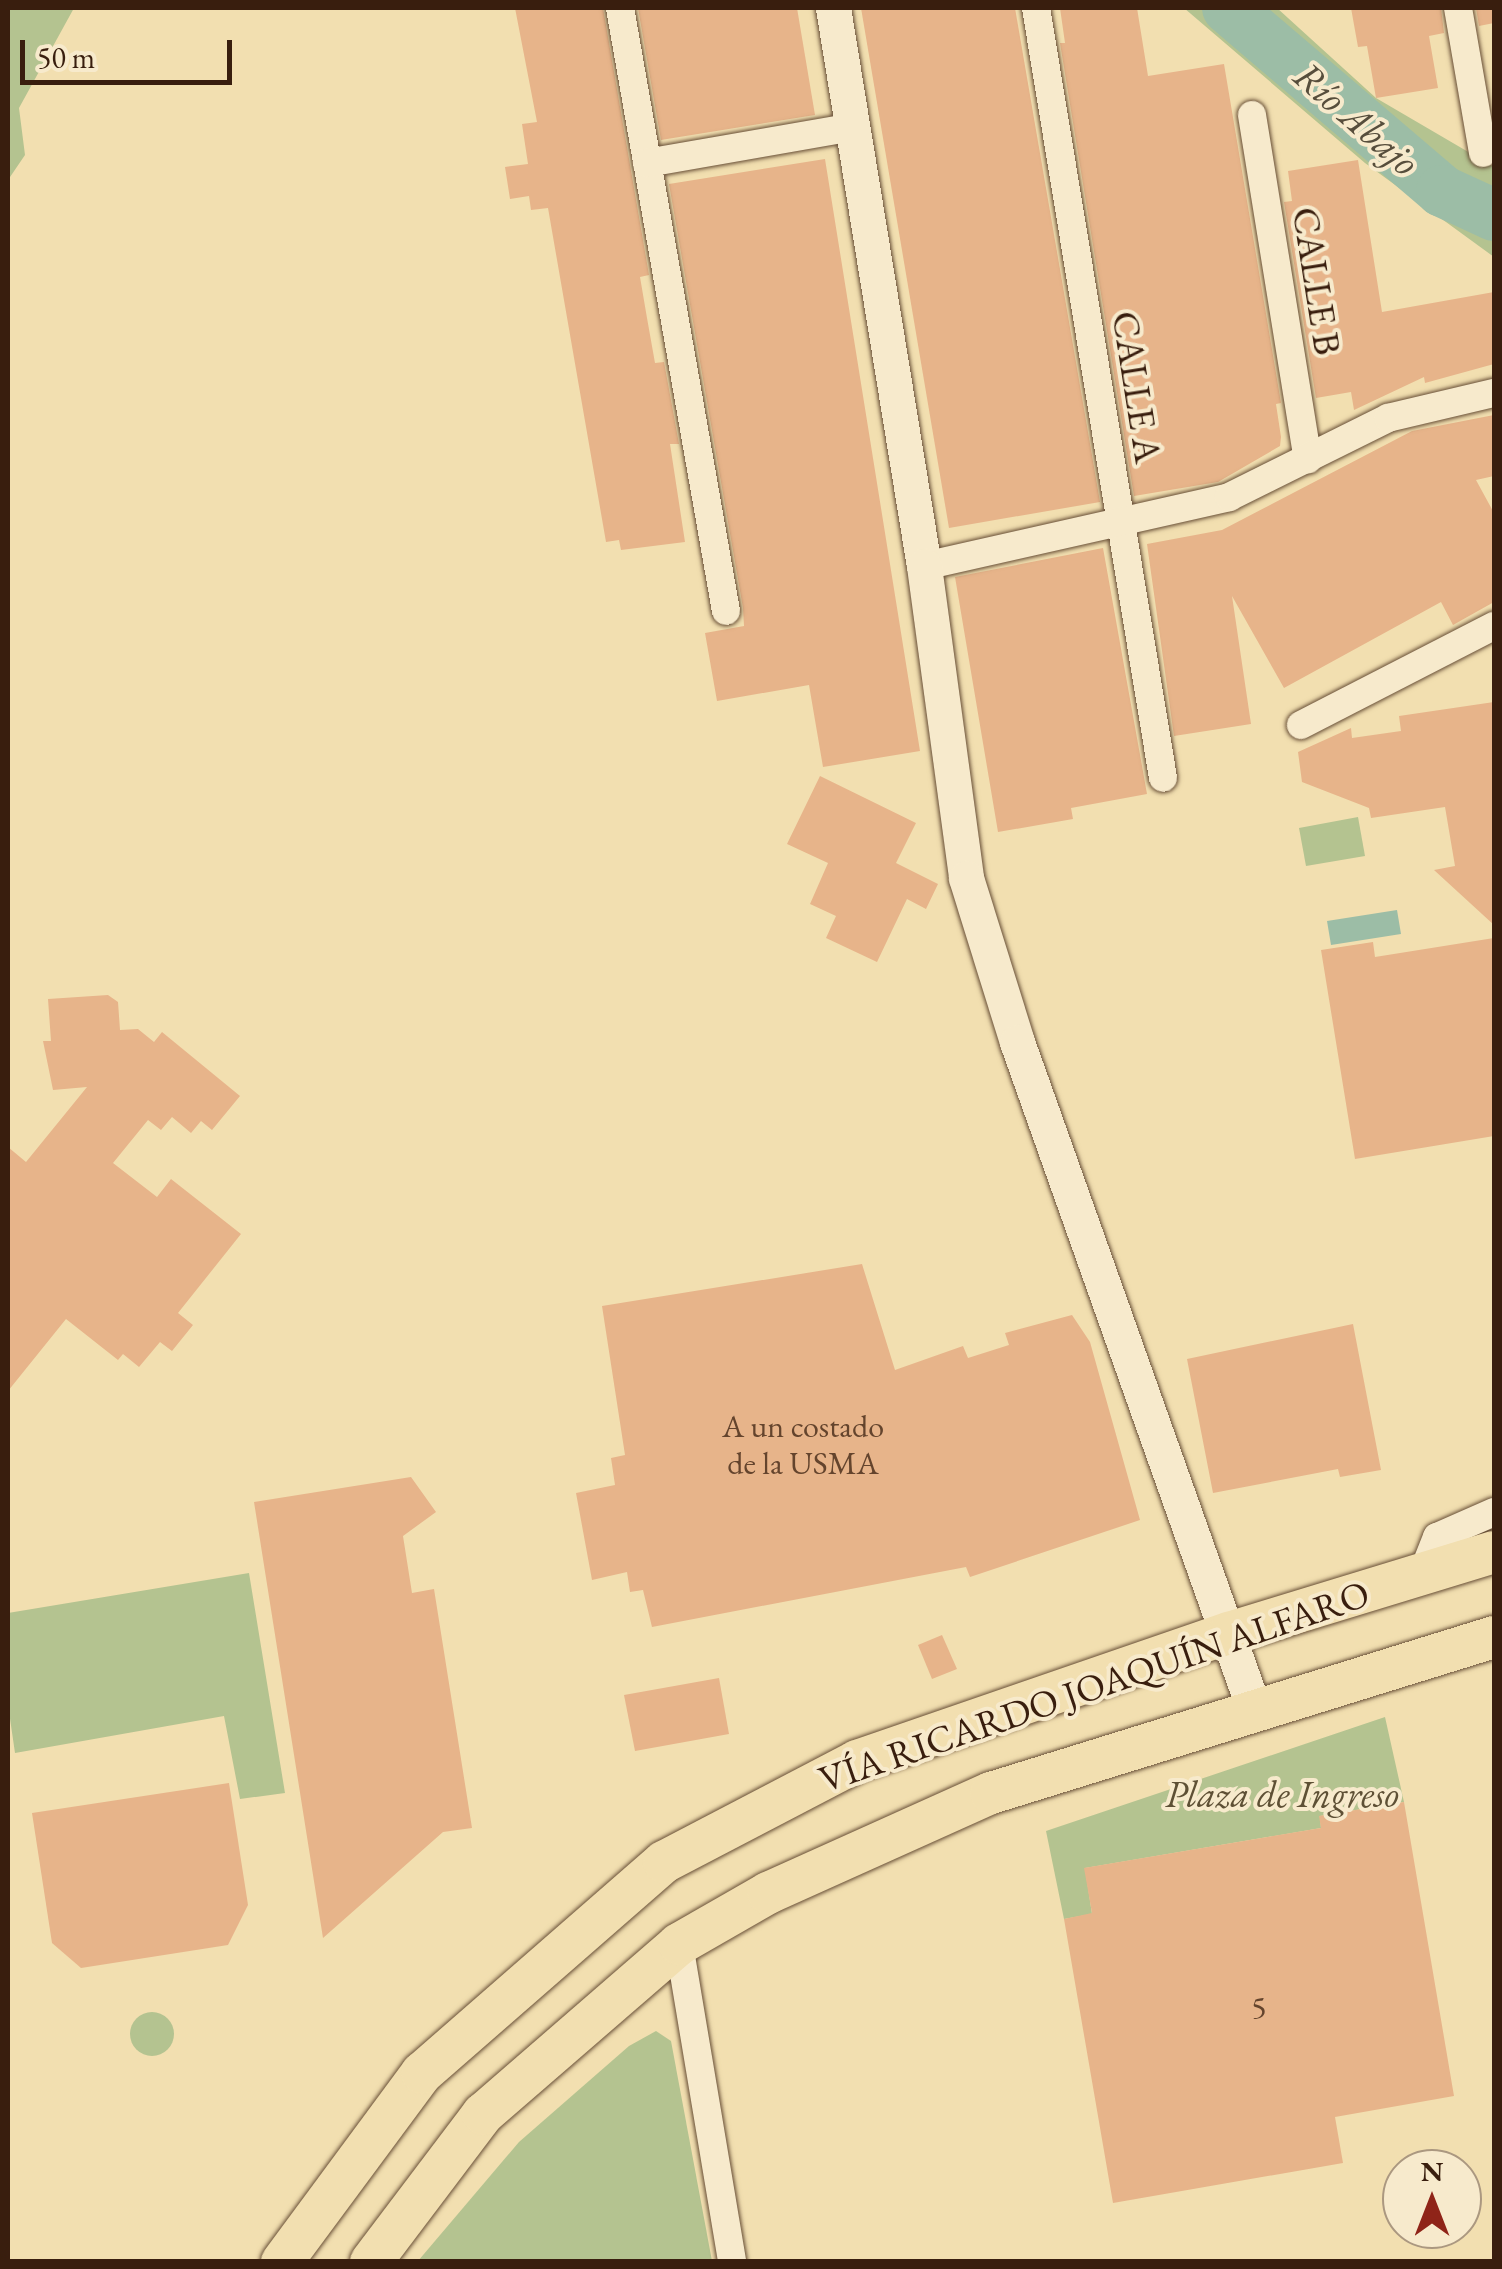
<!DOCTYPE html>
<meta charset="utf-8">
<style>
body{margin:0}
#map{position:relative;width:1502px;height:2269px;overflow:hidden;background:#f2dfb0;font-family:"EB Garamond",serif}
div>[style]{position:absolute}
[style*='--x']{left:calc(var(--x)*1px);top:calc(var(--y)*1px);width:calc(var(--w)*1px);rotate:calc(var(--a)*1deg)}
.green>*{inset:0;background:#b4c390}
.round{border-radius:50%}
.water>*{inset:0;background:#9cbda6}
.river>*{height:52px;margin:-26px;padding:0 26px;transform-origin:26px;border-radius:26px;background:#9cbda6}
.building>*{inset:0;background:#e7b48a}
.roads{filter:drop-shadow(0 0 2px #674e36) drop-shadow(0 0 2px #674e36)}
.minor>*{height:28px;margin:-14px;padding:0 14px;transform-origin:14px;border-radius:14px;background:#f7eacc}
.tertiary>*{height:35px;margin:-17.5px;padding:0 17.5px;transform-origin:17.5px;border-radius:17.5px;background:#f7eacc}
.primary>*{height:42px;margin:-21px;padding:0 21px;transform-origin:21px;border-radius:21px;background:#f2dfb0}
span{translate:-50% -50%;white-space:nowrap;text-align:center;line-height:1.15;-webkit-text-stroke:8px #f7eacc;paint-order:stroke}
.number-label{font-size:32px;color:#64442d}
.number-label span{-webkit-text-stroke-width:0}
.street-label{font-size:38px;color:#391e0e}
.park-label{font-size:38px;color:#5e5035;font-style:italic}
.water-label{font-size:40px;color:#574e3c;font-style:italic}
.frame{position:absolute;inset:0;border:10px solid #391e0e;pointer-events:none}
.north{position:absolute;left:1382px;top:2149px;width:100px;height:100px;box-sizing:border-box;background:#f7eacc;border:2px solid #ab9880;border-radius:50%;rotate:0deg;font-size:28px;font-weight:700;line-height:40px;text-align:center;color:#391e0e}
.north::after{content:'';display:block;margin:auto;width:35px;height:45px;background:#8f2418;clip-path:polygon(50% 0,100% 100%,50% 72%,0 100%)}
.scale{position:absolute;left:20px;top:40px;width:212px;height:45px;box-sizing:border-box;border:5px solid #391e0e;border-top:0;padding-left:12px;font-size:30px;line-height:35px;white-space:nowrap;color:#391e0e;-webkit-text-stroke:8px #f7eacc;paint-order:stroke}
</style>
<div id="map">
<div class="green">
<i style="clip-path:polygon(8px 8px,74px 8px,19px 108px,25px 155px,8px 180px)"></i>
<i style="clip-path:polygon(1184px 8px,1277px 8px,1376px 98px,1494px 167px,1494px 257px,1365px 163px)"></i>
<i style="clip-path:polygon(1358px 817px,1365px 856px,1306px 866px,1299px 828px)"></i>
<i style="clip-path:polygon(249px 1573px,285px 1793px,240px 1799px,224px 1716px,15px 1753px,8px 1705px,8px 1613px)"></i>
<i style="clip-path:polygon(1385px 1717px,1404px 1802px,1320px 1816px,1321px 1828px,1085px 1868px,1092px 1914px,1064px 1919px,1046px 1831px)"></i>
<i class="round" style="left:130px;top:2012px;width:44px;height:44px"></i>
<i style="clip-path:polygon(656px 2031px,671px 2041px,712px 2261px,418px 2261px,519px 2142px,629px 2046px)"></i>
</div>
<div class="water">
<i style="clip-path:polygon(1397px 910px,1401px 934px,1331px 945px,1327px 921px)"></i>
</div>
<div class="river">
<i style="--x:1228;--y:8;--w:282;--a:40.5"></i>
<i style="--x:1442;--y:191;--w:57;--a:24.8"></i>
</div>
<div class="building">
<i style="clip-path:polygon(515px 8px,603px 8px,649px 275px,640px 277px,647px 318px,655px 363px,664px 362px,679px 444px,670px 444px,685px 542px,621px 550px,619px 540px,606px 542px,548px 208px,531px 210px,529px 196px,510px 199px,505px 167px,528px 164px,522px 124px,537px 122px)"></i>
<i style="clip-path:polygon(638px 8px,797px 8px,815px 115px,661px 140px)"></i>
<i style="clip-path:polygon(861px 8px,1015px 8px,1100px 502px,949px 528px)"></i>
<i style="clip-path:polygon(1060px 8px,1137px 8px,1148px 76px,1224px 64px,1281px 403px,1276px 404px,1281px 437px,1280px 446px,1218px 482px,1134px 496px,1060px 43px,1065px 43px)"></i>
<i style="clip-path:polygon(1351px 8px,1441px 8px,1444px 33px,1429px 36px,1438px 88px,1376px 98px,1367px 46px,1358px 47px)"></i>
<i style="clip-path:polygon(1476px 8px,1494px 8px,1494px 23px,1479px 26px)"></i>
<i style="clip-path:polygon(825px 159px,920px 751px,823px 767px,809px 685px,717px 701px,705px 633px,744px 626px,743px 608px,669px 184px)"></i>
<i style="clip-path:polygon(1358px 160px,1382px 312px,1494px 292px,1494px 364px,1425px 383px,1424px 377px,1354px 410px,1351px 392px,1316px 398px,1284px 202px,1292px 201px,1288px 171px)"></i>
<i style="clip-path:polygon(1494px 415px,1494px 476px,1476px 480px,1494px 513px,1494px 602px,1453px 625px,1441px 602px,1284px 688px,1232px 596px,1251px 724px,1174px 736px,1147px 544px,1222px 530px,1412px 431px)"></i>
<i style="clip-path:polygon(1103px 548px,1147px 794px,1071px 808px,1073px 819px,998px 832px,955px 577px)"></i>
<i style="clip-path:polygon(1494px 702px,1494px 925px,1434px 870px,1455px 866px,1445px 807px,1371px 818px,1369px 808px,1302px 782px,1298px 752px,1351px 728px,1352px 738px,1401px 731px,1399px 716px)"></i>
<i style="clip-path:polygon(820px 776px,916px 823px,896px 863px,938px 884px,926px 909px,907px 899px,877px 962px,826px 938px,836px 916px,810px 904px,828px 863px,787px 844px)"></i>
<i style="clip-path:polygon(1494px 938px,1494px 1136px,1355px 1159px,1321px 950px,1373px 942px,1375px 957px)"></i>
<i style="clip-path:polygon(108px 995px,118px 1002px,120px 1030px,138px 1029px,154px 1042px,162px 1032px,240px 1096px,212px 1130px,201px 1121px,191px 1133px,172px 1117px,161px 1130px,148px 1120px,113px 1163px,157px 1197px,171px 1179px,241px 1234px,178px 1313px,193px 1325px,172px 1351px,160px 1342px,139px 1367px,123px 1354px,118px 1360px,66px 1319px,8px 1391px,8px 1147px,26px 1162px,87px 1087px,53px 1090px,43px 1041px,51px 1041px,48px 999px)"></i>
<i style="clip-path:polygon(862px 1264px,895px 1370px,963px 1346px,968px 1358px,1009px 1345px,1005px 1333px,1072px 1315px,1090px 1342px,1140px 1520px,970px 1577px,966px 1567px,652px 1627px,643px 1590px,630px 1592px,627px 1572px,592px 1580px,576px 1493px,615px 1485px,611px 1458px,625px 1455px,602px 1306px)"></i>
<i style="clip-path:polygon(1353px 1324px,1381px 1470px,1340px 1477px,1338px 1469px,1213px 1493px,1187px 1359px)"></i>
<i style="clip-path:polygon(411px 1477px,436px 1512px,403px 1536px,412px 1593px,434px 1589px,472px 1828px,443px 1832px,323px 1938px,254px 1502px)"></i>
<i style="clip-path:polygon(942px 1635px,957px 1669px,932px 1679px,918px 1645px)"></i>
<i style="clip-path:polygon(719px 1678px,729px 1734px,635px 1751px,624px 1695px)"></i>
<i style="clip-path:polygon(229px 1783px,248px 1905px,228px 1945px,81px 1968px,52px 1943px,32px 1813px)"></i>
<i style="clip-path:polygon(1404px 1802px,1454px 2096px,1335px 2117px,1343px 2163px,1113px 2203px,1064px 1919px,1092px 1913px,1084px 1868px,1321px 1828px,1319px 1816px)"></i>
</div>
<div class="roads">
<div class="minor">
<i style="--x:620;--y:8;--w:612;--a:80.03"></i>
<i style="--x:1036;--y:8;--w:780;--a:80.63"></i>
<i style="--x:1458;--y:8;--w:147;--a:80.2"></i>
<i style="--x:1252;--y:115;--w:349;--a:80.8"></i>
<i style="--x:647;--y:163;--w:210;--a:-9.9"></i>
<i style="--x:924;--y:566;--w:313;--a:-12.7"></i>
<i style="--x:1229;--y:497;--w:178;--a:-26.4"></i>
<i style="--x:1388;--y:418;--w:109;--a:-13.3"></i>
<i style="--x:1301;--y:725;--w:217;--a:-27.2"></i>
<i style="--x:1422;--y:1575;--w:41;--a:-68.5"></i>
<i style="--x:1437;--y:1537;--w:62;--a:-23.7"></i>
<i style="--x:679;--y:1944;--w:322;--a:80.5"></i>
</div>
<div class="tertiary">
<i style="--x:833;--y:8;--w:565;--a:80.74"></i>
<i style="--x:924;--y:566;--w:315;--a:82.3"></i>
<i style="--x:966;--y:878;--w:172;--a:72.7"></i>
<i style="--x:1017;--y:1042;--w:711;--a:70.44"></i>
</div>
<div class="primary">
<i style="--x:282;--y:2262;--w:235;--a:-53.5"></i>
<i style="--x:422;--y:2073;--w:321;--a:-41.1"></i>
<i style="--x:664;--y:1862;--w:218;--a:-27.6"></i>
<i style="--x:857;--y:1761;--w:393;--a:-19"></i>
<i style="--x:1229;--y:1633;--w:277;--a:-17"></i>
<i style="--x:371;--y:2262;--w:186;--a:-52.9"></i>
<i style="--x:483;--y:2114;--w:259;--a:-40.9"></i>
<i style="--x:679;--y:1944;--w:103;--a:-29.8"></i>
<i style="--x:768;--y:1893;--w:244;--a:-24.2"></i>
<i style="--x:991;--y:1793;--w:527;--a:-17.23"></i>
</div>
</div>
<div class="number-label">
<span style="left:803px;top:1445px">A un costado<br>de la USMA</span>
<span style="left:1259px;top:2007px">5</span>
</div>
<div class="street-label">
<span style="left:1317px;top:281px;rotate:81deg">CALLE B</span>
<span style="left:1137px;top:387px;rotate:81deg">CALLE A</span>
<span style="left:1094px;top:1686px;rotate:-19deg">VÍA RICARDO JOAQUÍN ALFARO</span>
</div>
<div class="park-label">
<span style="left:1282px;top:1794px">Plaza de Ingreso</span>
</div>
<div class="water-label">
<span style="left:1357px;top:118px;rotate:41deg">Río Abajo</span>
</div>
<div class="frame"></div>
<div class="north">N</div>
<div class="scale">50 m</div>
</div>
